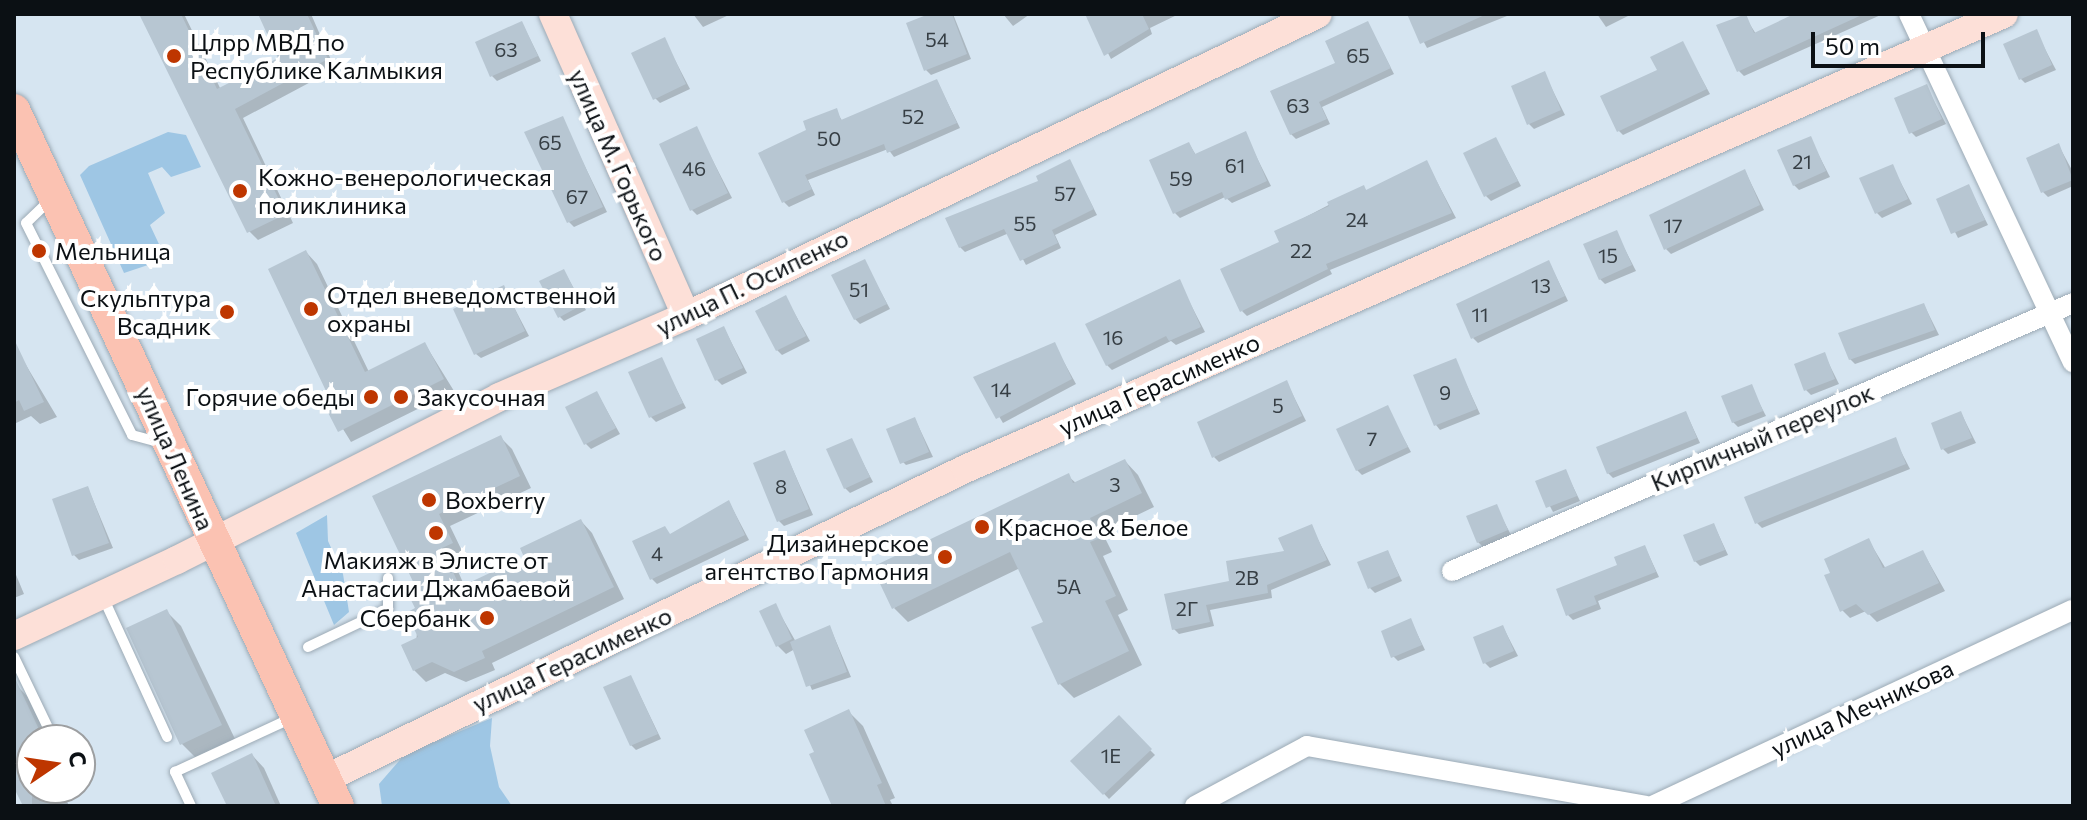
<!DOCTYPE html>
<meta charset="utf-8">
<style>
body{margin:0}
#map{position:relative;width:2087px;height:820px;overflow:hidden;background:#d6e5f1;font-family:Commissioner,sans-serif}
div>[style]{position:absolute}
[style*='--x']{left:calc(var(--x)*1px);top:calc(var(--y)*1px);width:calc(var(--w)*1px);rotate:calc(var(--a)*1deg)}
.green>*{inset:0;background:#9ec6e4}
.shadow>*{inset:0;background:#0003}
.building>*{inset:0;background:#b7c6d2}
.roads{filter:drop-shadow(0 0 2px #9caab5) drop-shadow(0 0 2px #9caab5)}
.lane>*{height:10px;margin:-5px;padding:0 5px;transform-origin:5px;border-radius:5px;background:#fff}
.street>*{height:20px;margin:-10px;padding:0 10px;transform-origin:10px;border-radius:10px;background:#fff}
.secondary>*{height:28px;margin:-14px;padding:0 14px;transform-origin:14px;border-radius:14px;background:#fde0d8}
.primary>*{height:32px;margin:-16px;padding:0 16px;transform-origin:16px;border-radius:16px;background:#fbc2b2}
.dots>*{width:22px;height:22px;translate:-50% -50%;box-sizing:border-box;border:4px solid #fff;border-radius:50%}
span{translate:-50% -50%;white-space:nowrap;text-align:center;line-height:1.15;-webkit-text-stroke:8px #fff;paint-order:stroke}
.number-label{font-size:20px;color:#363e44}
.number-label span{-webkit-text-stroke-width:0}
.poi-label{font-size:24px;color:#0b1014}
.left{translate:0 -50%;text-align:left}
.right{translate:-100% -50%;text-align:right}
.street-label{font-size:24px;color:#0b1014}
.frame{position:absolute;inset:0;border:16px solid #0b1014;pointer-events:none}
.north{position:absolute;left:16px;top:724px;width:80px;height:80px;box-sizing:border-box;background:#fff;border:2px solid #9d9fa1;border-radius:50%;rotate:77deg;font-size:22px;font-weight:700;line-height:32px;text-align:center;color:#0b1014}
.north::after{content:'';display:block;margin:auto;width:28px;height:36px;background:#be3600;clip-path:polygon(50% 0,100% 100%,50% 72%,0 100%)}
.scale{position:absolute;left:1811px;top:32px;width:174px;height:36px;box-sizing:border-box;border:4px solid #0b1014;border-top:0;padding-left:10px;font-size:24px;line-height:28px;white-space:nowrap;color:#0b1014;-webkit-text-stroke:6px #fff;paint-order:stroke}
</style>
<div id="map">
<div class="green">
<i style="clip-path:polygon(168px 132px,186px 135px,201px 167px,171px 177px,162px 167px,148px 173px,165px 213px,150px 225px,166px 259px,124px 273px,80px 175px,89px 166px)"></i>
<i style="clip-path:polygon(327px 515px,328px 541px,343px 574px,349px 612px,334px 625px,296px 533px)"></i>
<i style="clip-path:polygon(492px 718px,490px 746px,499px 787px,512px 806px,382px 806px,379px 784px,405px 754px)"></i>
</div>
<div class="shadow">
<i style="clip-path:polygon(141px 14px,184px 14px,221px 90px,281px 59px,260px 14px,311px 14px,335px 69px,243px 118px,293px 223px,258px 240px,249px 231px)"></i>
<i style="clip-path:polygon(693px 14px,731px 14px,703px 27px)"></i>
<i style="clip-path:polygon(935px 14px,953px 14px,971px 59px,931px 75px,926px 70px)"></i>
<i style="clip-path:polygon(1003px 14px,1030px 14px,1013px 26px)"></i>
<i style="clip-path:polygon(1088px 14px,1179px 14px,1150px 28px,1152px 34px,1111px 59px)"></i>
<i style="clip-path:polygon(1409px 14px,1512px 14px,1427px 48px)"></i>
<i style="clip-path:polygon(1597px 14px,1632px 14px,1606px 27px)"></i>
<i style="clip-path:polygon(1797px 14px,1883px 14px,1744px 76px,1739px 71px,1744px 15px,1756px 34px)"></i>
<i style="clip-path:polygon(522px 23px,541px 61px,497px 81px,492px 76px)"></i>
<i style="clip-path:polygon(1368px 23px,1394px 74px,1322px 107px,1330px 124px,1296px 139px,1291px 134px)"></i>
<i style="clip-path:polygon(2036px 32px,2056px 70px,2025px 83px,2020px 78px)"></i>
<i style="clip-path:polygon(664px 39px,690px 89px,660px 103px,655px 98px)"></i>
<i style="clip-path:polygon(1682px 43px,1710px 94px,1623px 135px,1618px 130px)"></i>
<i style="clip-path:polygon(1544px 73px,1565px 115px,1534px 129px,1529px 124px)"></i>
<i style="clip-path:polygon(937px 81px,960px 128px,894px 157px,888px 149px,808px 180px,815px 195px,789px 207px,784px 202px,761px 154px,809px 131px,836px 111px,843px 122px)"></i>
<i style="clip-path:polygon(1926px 86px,1946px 124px,1916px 137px,1911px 132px)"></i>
<i style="clip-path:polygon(562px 119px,607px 212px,574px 227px,569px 222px)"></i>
<i style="clip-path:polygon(696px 128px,732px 198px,697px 215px,692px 210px)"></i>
<i style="clip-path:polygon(1245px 134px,1271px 186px,1232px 203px,1225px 197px,1180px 218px,1175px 213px,1189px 144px,1196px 155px)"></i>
<i style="clip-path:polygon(1810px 138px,1830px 177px,1799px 190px,1794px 185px)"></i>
<i style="clip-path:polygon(1496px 139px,1521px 186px,1491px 201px,1486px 196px)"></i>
<i style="clip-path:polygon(2059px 146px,2073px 172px,2073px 186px,2048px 197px,2043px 192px)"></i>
<i style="clip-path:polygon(1070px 162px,1097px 215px,1055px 235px,1061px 248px,1026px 265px,1009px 233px,965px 252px,960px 247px)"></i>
<i style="clip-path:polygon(1427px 163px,1456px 218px,1330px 270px,1332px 274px,1247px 316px,1242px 311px,1282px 243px,1277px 232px,1363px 187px,1368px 192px)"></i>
<i style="clip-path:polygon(1892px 166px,1912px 204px,1882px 218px,1877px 213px)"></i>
<i style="clip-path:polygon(1745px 171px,1764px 210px,1671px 254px,1666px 249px)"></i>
<i style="clip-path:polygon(1969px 187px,1988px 225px,1958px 238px,1939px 200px)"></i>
<i style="clip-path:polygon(1616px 232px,1636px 271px,1605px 284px,1600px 279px)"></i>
<i style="clip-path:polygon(306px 252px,317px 264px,369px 372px,425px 344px,454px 391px,351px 442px,322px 395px,328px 392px)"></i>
<i style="clip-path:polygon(864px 261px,890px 309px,860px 324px,855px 319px)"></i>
<i style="clip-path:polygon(1549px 262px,1568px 301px,1478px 343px,1473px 338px)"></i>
<i style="clip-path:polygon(564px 271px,586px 310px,564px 321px,559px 316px)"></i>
<i style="clip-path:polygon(1179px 282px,1205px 332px,1176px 345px,1171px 341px,1112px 370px,1107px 365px)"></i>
<i style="clip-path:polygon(504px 288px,529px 336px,481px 358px,476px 354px)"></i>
<i style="clip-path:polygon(786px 298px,810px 341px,782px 355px,777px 350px)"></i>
<i style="clip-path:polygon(1924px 305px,1939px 335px,1855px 364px,1850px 359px)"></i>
<i style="clip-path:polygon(724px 328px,747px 373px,722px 385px,717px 380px)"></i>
<i style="clip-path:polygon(1054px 344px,1076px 384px,1003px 423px,976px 378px)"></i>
<i style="clip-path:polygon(14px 345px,57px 417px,40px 424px,31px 416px,14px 424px)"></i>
<i style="clip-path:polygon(1824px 354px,1839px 384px,1811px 395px,1806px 390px)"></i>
<i style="clip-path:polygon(661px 359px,686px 408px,656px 422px,651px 417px)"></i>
<i style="clip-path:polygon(1455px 360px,1480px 414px,1440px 430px,1436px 425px)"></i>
<i style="clip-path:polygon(1287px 383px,1306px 421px,1219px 462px,1214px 457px)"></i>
<i style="clip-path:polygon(1751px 387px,1766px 416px,1738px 427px,1733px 422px)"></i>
<i style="clip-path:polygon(597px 393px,620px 434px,591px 449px,586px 444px)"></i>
<i style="clip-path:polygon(1387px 408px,1411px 452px,1362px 475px,1357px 470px)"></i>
<i style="clip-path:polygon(1686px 413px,1700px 443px,1613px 478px,1608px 473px)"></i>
<i style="clip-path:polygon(1961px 413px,1976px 443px,1948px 454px,1943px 449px)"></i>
<i style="clip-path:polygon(915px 419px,933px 457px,906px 465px,901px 460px)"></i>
<i style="clip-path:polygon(500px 437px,512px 449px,531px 488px,450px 526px,464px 555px,453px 560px,465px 587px,527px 558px,581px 521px,592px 533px,624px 599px,492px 663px,495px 670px,466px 682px,445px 673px,426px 682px,414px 670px,420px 593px,375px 496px)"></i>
<i style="clip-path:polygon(851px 440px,873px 482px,850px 493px,845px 488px)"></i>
<i style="clip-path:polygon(1895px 440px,1910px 469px,1762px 528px,1757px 523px)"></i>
<i style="clip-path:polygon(785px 452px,813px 515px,784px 526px,779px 521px)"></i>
<i style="clip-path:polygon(1125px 461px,1138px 475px,1154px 507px,1102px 532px,1112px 552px,1103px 556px,1128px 610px,1118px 615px,1142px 665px,1074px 698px,1060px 684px,1046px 622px,1020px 568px,908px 622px,894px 608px,1068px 476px,1077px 484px)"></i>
<i style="clip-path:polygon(1566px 472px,1580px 501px,1553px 512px,1538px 483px)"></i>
<i style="clip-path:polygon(88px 488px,113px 548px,79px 560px,74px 555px)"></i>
<i style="clip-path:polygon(729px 502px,749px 540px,657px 584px,652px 579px,671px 536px)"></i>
<i style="clip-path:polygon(1496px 506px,1511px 535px,1483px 547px,1478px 542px)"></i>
<i style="clip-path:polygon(1714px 525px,1728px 555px,1700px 566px,1695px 561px)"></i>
<i style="clip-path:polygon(1311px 526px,1331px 565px,1271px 590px,1272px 598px,1210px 610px,1214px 626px,1179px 634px,1174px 629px,1232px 582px,1287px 552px)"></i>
<i style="clip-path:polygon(1869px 541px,1886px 569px,1923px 552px,1945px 591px,1877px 622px,1866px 611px,1850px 618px,1842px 610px)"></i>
<i style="clip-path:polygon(1645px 547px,1659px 577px,1598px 601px,1601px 609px,1573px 620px,1568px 615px)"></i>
<i style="clip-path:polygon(1388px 552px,1402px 581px,1375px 593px,1370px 588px)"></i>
<i style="clip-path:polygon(14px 570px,24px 594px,14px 598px)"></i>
<i style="clip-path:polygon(775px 605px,796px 642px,830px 627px,851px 677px,812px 690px,795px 649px,786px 654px,778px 646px)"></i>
<i style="clip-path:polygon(166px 611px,181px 626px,235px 739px,196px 758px,182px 744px)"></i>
<i style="clip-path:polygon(1411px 621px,1425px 650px,1398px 661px,1393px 656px)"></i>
<i style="clip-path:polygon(1503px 627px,1518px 656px,1490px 668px,1485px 663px)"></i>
<i style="clip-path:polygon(631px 677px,661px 739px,636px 750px,631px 745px)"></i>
<i style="clip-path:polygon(17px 686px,29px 698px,49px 740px,32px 740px,32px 788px,72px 788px,75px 793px,65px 797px,69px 806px,25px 806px,14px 783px)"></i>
<i style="clip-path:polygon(849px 712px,863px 726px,895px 798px,890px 800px,893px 806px,835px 806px,816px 753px)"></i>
<i style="clip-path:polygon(1118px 718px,1155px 755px,1109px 799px,1073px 761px)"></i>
<i style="clip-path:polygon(252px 755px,264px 768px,281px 806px,229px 806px)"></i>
</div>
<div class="building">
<i style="clip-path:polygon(139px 14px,181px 14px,217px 89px,278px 58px,258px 14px,307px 14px,328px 59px,235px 109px,286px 214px,247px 233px)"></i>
<i style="clip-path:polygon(929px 14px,952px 14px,967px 54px,924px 71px,906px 23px)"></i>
<i style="clip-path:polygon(1085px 14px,1142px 14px,1149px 29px,1104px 56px)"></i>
<i style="clip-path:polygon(1407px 14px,1487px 14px,1420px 44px)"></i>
<i style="clip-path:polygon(1746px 14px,1754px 33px,1794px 14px,1864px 14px,1737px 72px,1716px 25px)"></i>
<i style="clip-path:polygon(522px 21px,538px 56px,490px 77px,475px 42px)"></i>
<i style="clip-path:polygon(1368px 21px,1391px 68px,1319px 102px,1327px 119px,1290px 135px,1270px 91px,1335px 63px,1325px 41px)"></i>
<i style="clip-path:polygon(2037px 29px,2052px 65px,2019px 80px,2003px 44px)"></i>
<i style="clip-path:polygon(665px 37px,686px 84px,653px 100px,631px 53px)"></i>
<i style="clip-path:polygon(1683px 41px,1707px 89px,1617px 132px,1600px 96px,1657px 70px,1650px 57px)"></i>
<i style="clip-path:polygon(1545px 71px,1561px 110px,1527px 125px,1511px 86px)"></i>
<i style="clip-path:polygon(937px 79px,957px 123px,887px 153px,884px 144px,805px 175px,812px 189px,782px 203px,758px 153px,806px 130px,803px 121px,837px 108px,841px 120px)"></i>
<i style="clip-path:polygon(1927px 84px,1942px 119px,1909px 134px,1894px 98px)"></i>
<i style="clip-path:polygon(563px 116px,603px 207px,567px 223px,524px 132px)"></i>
<i style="clip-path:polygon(697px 126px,728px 193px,690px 211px,659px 144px)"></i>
<i style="clip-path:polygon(1246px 131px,1267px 181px,1225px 200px,1222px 192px,1173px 214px,1149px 160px,1189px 142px,1195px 154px)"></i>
<i style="clip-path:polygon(1811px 136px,1826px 171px,1793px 186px,1777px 150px)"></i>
<i style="clip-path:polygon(1496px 137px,1518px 181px,1484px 197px,1463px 153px)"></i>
<i style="clip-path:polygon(2059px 143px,2073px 180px,2041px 193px,2026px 158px)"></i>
<i style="clip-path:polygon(1070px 159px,1094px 209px,1052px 230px,1058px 243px,1020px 261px,1004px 229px,959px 248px,945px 218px,1038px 181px,1036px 176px)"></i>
<i style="clip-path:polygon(1427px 160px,1452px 213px,1326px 264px,1328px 269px,1240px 312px,1220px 269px,1279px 242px,1274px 231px,1329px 206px,1327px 202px,1364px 185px,1366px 190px)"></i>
<i style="clip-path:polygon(1893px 164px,1908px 199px,1875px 214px,1859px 178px)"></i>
<i style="clip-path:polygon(1745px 169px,1760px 205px,1664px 250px,1649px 215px)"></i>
<i style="clip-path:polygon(1969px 184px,1985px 220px,1951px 234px,1936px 199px)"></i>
<i style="clip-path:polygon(1617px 230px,1632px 265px,1599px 280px,1583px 244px)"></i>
<i style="clip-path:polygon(306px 250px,365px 372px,425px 342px,444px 379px,338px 432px,319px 395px,326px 391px,268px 269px)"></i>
<i style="clip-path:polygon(865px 259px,887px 304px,854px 320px,831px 275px)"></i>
<i style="clip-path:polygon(1549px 260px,1565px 296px,1471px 339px,1456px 304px)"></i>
<i style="clip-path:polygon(564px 269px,582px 305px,558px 318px,539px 281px)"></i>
<i style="clip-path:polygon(1180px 279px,1201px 327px,1169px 341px,1166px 336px,1106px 366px,1085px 324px)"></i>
<i style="clip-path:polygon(504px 285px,525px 331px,474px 355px,453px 309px)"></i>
<i style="clip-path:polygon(786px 295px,806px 336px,776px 351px,755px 311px)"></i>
<i style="clip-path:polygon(1924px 303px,1935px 330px,1849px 360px,1838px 333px)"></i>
<i style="clip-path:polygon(724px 326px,743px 368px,715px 381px,696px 339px)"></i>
<i style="clip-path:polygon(14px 339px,44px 402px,24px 411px,19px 400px,14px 403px)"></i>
<i style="clip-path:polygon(1055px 342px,1072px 379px,996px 419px,973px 377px)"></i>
<i style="clip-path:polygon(1825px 352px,1835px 379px,1804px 391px,1794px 364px)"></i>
<i style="clip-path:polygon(662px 357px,683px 403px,649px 418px,628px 372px)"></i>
<i style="clip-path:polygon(1456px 358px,1477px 409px,1434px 426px,1413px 375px)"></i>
<i style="clip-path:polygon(1287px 380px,1302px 416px,1212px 458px,1197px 422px)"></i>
<i style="clip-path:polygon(1752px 384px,1763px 411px,1732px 423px,1721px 396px)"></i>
<i style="clip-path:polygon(597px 391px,616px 428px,584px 445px,565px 407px)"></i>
<i style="clip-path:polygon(1388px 405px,1408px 447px,1356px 471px,1336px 429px)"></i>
<i style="clip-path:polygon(1686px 411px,1697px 438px,1607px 474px,1596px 447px)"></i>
<i style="clip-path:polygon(1961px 411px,1972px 438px,1941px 450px,1931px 423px)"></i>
<i style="clip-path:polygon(915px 417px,929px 452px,900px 464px,886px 429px)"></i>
<i style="clip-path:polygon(501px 435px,520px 476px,439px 514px,453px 543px,442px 548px,460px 587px,524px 557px,520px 548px,581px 519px,614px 587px,482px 651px,485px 658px,454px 672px,432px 662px,413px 671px,401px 645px,418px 637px,406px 613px,415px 608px,409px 596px,418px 592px,372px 496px)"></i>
<i style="clip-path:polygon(1896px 437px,1906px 464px,1755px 524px,1744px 497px)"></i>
<i style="clip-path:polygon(852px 438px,870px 477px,844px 489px,826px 449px)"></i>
<i style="clip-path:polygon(785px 450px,809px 509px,777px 522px,753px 463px)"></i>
<i style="clip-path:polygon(1125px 459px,1142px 493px,1090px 518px,1100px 538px,1090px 542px,1116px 596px,1105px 601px,1129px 651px,1058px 685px,1031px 627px,1043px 622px,1010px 552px,892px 609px,872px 567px,1069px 473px,1073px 483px)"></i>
<i style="clip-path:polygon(1566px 469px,1577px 496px,1546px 508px,1535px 481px)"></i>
<i style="clip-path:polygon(88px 486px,109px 543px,72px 556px,52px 499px)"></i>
<i style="clip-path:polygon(729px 500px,745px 535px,650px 580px,632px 541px,665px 526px,670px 534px)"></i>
<i style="clip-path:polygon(1497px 504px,1508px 530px,1477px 543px,1466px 516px)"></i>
<i style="clip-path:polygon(1714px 523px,1725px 550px,1694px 562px,1683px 535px)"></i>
<i style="clip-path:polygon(1312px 524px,1327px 560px,1267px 585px,1268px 593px,1206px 605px,1210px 622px,1172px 630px,1164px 594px,1229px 581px,1226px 561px,1284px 551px,1278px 538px)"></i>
<i style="clip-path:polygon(1869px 538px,1883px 568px,1923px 550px,1939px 583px,1868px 615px,1856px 604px,1840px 612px,1824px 575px,1830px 573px,1824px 559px)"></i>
<i style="clip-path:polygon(1645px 545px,1656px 572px,1594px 596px,1597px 604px,1566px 616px,1556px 589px,1617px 565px,1614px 557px)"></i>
<i style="clip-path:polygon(1388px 550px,1399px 576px,1368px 589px,1357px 562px)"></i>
<i style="clip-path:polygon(776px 603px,792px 639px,776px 647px,759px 611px)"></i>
<i style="clip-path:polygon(167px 609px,222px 725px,180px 745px,126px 628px)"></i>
<i style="clip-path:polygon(1411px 618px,1422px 645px,1391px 658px,1381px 631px)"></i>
<i style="clip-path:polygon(830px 625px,847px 672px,806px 687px,790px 642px)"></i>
<i style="clip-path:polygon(1503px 625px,1514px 651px,1483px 664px,1473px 637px)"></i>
<i style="clip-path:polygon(631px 675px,658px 734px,630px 746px,603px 687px)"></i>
<i style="clip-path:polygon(14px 676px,44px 740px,32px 740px,32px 806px,23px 806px,14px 788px)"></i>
<i style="clip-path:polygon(849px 709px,882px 783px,877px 785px,886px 806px,832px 806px,809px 754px,814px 752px,804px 730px)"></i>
<i style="clip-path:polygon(1119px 715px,1152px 749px,1103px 795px,1070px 761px)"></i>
<i style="clip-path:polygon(252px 753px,276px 806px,227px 806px,211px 773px)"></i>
</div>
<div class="roads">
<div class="lane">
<i style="--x:50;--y:200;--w:33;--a:136"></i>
<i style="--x:26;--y:223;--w:237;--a:63.4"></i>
<i style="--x:132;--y:435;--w:30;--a:15"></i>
<i style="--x:103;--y:597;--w:154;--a:65.4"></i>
<i style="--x:308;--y:647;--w:89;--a:-25.4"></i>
<i style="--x:388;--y:609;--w:31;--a:-90"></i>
<i style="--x:14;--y:657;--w:92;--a:64.3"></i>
<i style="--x:191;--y:806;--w:38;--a:-115"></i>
<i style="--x:175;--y:772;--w:129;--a:-24.8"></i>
</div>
<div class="street">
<i style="--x:1909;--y:14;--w:385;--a:64.8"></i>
<i style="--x:1452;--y:571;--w:676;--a:-23.34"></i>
<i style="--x:1195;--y:806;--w:127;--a:-28.2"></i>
<i style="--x:1307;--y:746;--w:344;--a:10"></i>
<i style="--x:1652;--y:806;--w:464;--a:-25"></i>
</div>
<div class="secondary">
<i style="--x:553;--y:14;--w:330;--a:66.2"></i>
<i style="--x:14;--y:636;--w:180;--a:-25"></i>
<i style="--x:177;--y:560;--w:361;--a:-26.8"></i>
<i style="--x:499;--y:397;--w:204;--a:-23.4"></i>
<i style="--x:686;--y:316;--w:700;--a:-25.54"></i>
<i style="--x:325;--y:779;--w:711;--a:-25.84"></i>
<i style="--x:965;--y:469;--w:1134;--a:-23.65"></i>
</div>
<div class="primary">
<i style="--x:14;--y:110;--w:768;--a:65.04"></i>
</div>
</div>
<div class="dots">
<i style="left:174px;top:56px;background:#be3600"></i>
<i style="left:240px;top:191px;background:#be3600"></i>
<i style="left:39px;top:251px;background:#be3600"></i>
<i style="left:311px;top:309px;background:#be3600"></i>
<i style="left:227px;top:312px;background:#be3600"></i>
<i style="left:371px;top:397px;background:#be3600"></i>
<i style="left:401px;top:397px;background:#be3600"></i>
<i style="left:429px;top:500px;background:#be3600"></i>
<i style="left:982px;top:527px;background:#be3600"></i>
<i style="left:436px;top:533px;background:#be3600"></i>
<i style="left:945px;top:557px;background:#be3600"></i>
<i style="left:487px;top:618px;background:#be3600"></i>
</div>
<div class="number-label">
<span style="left:937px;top:39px">54</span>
<span style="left:506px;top:49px">63</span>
<span style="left:1358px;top:55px">65</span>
<span style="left:1298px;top:105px">63</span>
<span style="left:913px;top:116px">52</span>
<span style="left:829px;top:138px">50</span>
<span style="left:550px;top:142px">65</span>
<span style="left:1802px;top:161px">21</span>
<span style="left:1235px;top:165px">61</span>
<span style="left:694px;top:168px">46</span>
<span style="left:1181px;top:178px">59</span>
<span style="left:1065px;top:193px">57</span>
<span style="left:577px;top:196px">67</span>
<span style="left:1357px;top:219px">24</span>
<span style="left:1025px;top:223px">55</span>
<span style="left:1673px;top:225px">17</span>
<span style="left:1301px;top:250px">22</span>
<span style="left:1608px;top:255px">15</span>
<span style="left:1541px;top:285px">13</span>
<span style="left:859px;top:289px">51</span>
<span style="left:1480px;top:314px">11</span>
<span style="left:1113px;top:337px">16</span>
<span style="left:1001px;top:389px">14</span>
<span style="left:1445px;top:392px">9</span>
<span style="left:1278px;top:405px">5</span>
<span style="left:1372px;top:438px">7</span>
<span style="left:1115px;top:484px">3</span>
<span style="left:781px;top:486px">8</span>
<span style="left:657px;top:553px">4</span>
<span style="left:1247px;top:577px">2В</span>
<span style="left:1069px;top:586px">5А</span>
<span style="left:1187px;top:608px">2Г</span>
<span style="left:1111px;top:755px">1Е</span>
</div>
<div class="poi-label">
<span class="left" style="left:190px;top:56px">Цлрр МВД по<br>Республике Калмыкия</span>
<span class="left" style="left:258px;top:191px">Кожно-венерологическая<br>поликлиника</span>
<span class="left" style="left:55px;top:251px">Мельница</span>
<span class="left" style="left:327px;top:309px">Отдел вневедомственной<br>охраны</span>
<span class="right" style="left:211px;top:312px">Скульптура<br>Всадник</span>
<span class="right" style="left:355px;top:397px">Горячие обеды</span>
<span class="left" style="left:417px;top:397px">Закусoчная</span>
<span class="left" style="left:445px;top:500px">Boxberry</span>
<span class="left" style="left:998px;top:527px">Красное &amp; Белое</span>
<span class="right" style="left:929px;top:557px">Дизайнерское<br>агентство Гармония</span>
<span style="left:436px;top:574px">Макияж в Элисте от<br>Анастасии Джамбаевой</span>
<span class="right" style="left:471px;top:618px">Сбербанк</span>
</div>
<div class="street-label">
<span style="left:619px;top:165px;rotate:66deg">улица М. Горького</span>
<span style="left:752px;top:282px;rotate:-26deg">улица П. Осипенко</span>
<span style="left:1159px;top:384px;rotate:-24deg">улица Герасименко</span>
<span style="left:1762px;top:437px;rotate:-23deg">Кирпичный переулок</span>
<span style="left:176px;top:458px;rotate:66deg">улица Ленина</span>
<span style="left:572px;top:659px;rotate:-25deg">улица Герасименко</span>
<span style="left:1862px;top:708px;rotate:-25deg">улица Мечникова</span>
</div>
<div class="frame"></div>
<div class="north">С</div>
<div class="scale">50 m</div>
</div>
